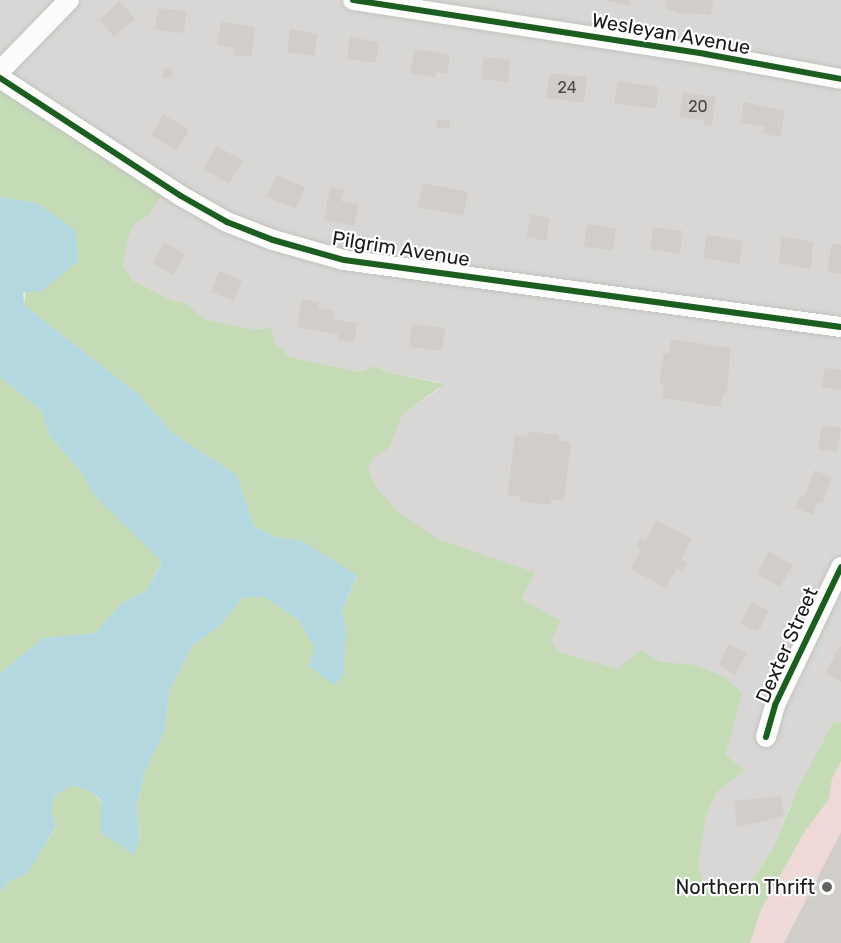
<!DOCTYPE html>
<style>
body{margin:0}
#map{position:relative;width:841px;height:943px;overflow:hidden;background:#eae8e4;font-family:Rubik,sans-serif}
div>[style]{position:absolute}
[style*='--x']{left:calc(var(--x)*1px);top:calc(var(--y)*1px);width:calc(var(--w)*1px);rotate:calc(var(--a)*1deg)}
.residential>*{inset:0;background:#d9d7d5}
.commercial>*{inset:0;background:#eed9d7}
.forest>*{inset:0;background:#c4dbb6}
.parking>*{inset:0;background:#d8d7d6}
.water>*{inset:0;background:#b3d8e0}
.building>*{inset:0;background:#d1ceca}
.roads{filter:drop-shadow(0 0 2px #c2c2c0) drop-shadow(0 0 2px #c2c2c0)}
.minor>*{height:20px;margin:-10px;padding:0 10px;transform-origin:10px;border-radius:10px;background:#fcfcfb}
.cycleway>*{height:6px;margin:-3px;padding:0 3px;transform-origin:3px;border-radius:3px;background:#1b5e20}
.dots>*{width:16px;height:16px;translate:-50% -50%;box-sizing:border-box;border:3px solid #fff;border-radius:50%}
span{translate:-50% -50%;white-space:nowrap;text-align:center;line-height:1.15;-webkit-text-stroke:4.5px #fff;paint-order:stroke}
.number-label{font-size:16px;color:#4a4948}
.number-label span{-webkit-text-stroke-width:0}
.street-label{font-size:20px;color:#1b1b1b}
.poi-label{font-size:20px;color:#1b1b1b}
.right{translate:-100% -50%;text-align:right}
</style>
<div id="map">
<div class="residential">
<i style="clip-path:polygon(0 0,841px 0,841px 722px,833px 723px,789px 808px,773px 848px,742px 895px,705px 887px,698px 864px,706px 816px,716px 793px,745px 770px,726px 755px,742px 693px,650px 699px,586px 660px,559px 652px,551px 641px,287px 478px,402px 415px,439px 389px,439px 382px,387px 372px,376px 366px,359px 372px,290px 357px,274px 343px,271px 327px,254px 330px,204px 319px,185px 302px,173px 301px,132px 280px,123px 265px,128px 239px,134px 224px,148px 216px,0 78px)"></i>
</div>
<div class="commercial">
<i style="clip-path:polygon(841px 761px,841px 943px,750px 943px,761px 910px,805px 831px,829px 799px,832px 779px)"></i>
</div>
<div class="forest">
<i style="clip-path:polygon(0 78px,167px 186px,148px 216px,134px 224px,128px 239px,123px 265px,132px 280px,173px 301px,185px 302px,204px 319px,254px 330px,271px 327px,275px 343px,290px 357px,359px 372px,375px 366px,387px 372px,444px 384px,402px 415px,389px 448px,373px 458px,368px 470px,377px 488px,399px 513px,438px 539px,539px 574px,562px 618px,551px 641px,559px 652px,617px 669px,641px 650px,660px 662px,696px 665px,726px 678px,742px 693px,726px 755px,745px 770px,716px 793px,706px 816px,698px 864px,705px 887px,742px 895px,773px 848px,798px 788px,833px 723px,841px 722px,841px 761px,832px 779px,829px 799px,805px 831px,761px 910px,750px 943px,0 943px,0 891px,11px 880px,27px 873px,56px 827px,51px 809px,55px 795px,73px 785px,92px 792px,139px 841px,137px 803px,146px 770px,165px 730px,169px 692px,192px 646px,221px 625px,243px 597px,265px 597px,299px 620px,315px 648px,346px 629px,342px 611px,357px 576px,302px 541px,276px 537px,254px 526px,237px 475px,174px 434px,138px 394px,24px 305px,37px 203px,0 197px)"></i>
<i style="clip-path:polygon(0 377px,41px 410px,49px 435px,79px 469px,95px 496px,162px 561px,147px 590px,122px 603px,95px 633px,43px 638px,0 673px)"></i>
</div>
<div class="parking">
<i style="clip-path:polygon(743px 341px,790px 348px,779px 415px,733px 408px)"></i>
<i style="clip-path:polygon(586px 361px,578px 421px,509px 413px,500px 490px,409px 442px,504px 382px,546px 368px)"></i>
<i style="clip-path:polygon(644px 423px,718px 435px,716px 450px,641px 439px)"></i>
<i style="clip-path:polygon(562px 522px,599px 542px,591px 558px,646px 587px,613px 649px,521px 599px)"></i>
</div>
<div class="water">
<i style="clip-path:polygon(0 197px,37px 203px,76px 230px,78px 261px,42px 291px,23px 292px,24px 305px,138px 394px,174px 434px,237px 475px,254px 526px,276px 537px,302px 541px,357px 575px,342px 611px,346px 629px,344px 675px,334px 685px,309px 666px,315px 648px,299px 620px,265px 597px,243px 597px,221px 625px,192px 646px,169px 692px,165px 730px,146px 770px,137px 803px,139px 841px,134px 855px,100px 832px,102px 801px,92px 792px,73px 785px,55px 795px,51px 809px,56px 826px,27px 874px,11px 880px,0 891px,0 673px,43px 638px,95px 633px,122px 603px,147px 590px,162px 562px,95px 496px,79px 469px,49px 435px,41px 410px,0 377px)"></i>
</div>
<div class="building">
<i style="clip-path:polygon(605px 0,631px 0,630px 6px)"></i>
<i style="clip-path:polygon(667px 0,713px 0,711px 15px,677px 13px,666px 9px)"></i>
<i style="clip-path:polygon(120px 1px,135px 19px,114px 37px,99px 20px)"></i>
<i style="clip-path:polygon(158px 8px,186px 11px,184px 33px,155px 30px)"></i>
<i style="clip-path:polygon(221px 22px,255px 27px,251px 57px,233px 55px,234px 48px,217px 45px)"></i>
<i style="clip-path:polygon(290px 29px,318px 34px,314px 56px,287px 52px)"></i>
<i style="clip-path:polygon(350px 37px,379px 42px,376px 63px,347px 59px)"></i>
<i style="clip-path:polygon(415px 49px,450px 55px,447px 74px,436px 72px,435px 78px,410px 73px)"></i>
<i style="clip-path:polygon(484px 57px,510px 60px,508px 82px,481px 79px)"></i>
<i style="clip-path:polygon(164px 68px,173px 69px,171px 79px,162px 78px)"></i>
<i style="clip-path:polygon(550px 73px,587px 77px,584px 103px,546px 98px)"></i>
<i style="clip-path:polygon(618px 81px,659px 87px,656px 109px,614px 103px)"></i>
<i style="clip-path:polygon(683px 92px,716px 97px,712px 126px,704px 125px,704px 120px,679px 117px)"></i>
<i style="clip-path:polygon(744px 102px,785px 111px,780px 137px,764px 134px,765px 127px,740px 123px)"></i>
<i style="clip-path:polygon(163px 114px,189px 130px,177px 151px,151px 135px)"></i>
<i style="clip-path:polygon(437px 119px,450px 120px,449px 128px,436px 128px)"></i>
<i style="clip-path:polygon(217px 146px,243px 161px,229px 184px,203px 169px)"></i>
<i style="clip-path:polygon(276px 175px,305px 187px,296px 209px,267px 197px)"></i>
<i style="clip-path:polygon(423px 183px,468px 192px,463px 216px,417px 207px)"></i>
<i style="clip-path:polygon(330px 187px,344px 190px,341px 201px,359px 204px,354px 226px,324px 220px)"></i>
<i style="clip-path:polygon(531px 214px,550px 218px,546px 241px,526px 237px)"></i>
<i style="clip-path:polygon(587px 224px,616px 228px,613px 250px,584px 247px)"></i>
<i style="clip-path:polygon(653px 227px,683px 231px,680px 254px,650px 249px)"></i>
<i style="clip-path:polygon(707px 235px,743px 241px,739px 264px,703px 258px)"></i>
<i style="clip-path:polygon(781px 236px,813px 242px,811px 269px,779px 263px)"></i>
<i style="clip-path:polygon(164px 242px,185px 254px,173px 275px,153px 263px)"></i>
<i style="clip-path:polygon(832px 244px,841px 245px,841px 274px,827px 272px)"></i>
<i style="clip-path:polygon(219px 271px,242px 280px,234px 301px,211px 292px)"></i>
<i style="clip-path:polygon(302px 299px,320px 302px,318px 308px,334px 311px,333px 319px,357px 323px,354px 343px,337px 340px,338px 334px,297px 327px)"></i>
<i style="clip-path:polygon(412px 324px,445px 328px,442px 351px,409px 347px)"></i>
<i style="clip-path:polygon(671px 339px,730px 348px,727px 395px,723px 394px,721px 407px,662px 398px,664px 385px,659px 384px,664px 353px,669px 354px)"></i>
<i style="clip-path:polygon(825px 368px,841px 370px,841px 390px,822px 387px)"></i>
<i style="clip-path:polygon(822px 425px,841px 428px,837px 452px,818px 449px)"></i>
<i style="clip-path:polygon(528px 431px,559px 435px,559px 441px,571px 442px,564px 501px,551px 500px,551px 505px,519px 501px,520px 496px,507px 495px,515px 435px,527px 437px)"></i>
<i style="clip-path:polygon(814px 470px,832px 477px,822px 504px,818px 502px,813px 515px,795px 508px,800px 496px,804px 497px)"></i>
<i style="clip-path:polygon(656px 520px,692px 539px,681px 560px,687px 563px,682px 571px,677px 568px,666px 588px,630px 569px,641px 549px,636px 547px,641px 538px,645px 541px)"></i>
<i style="clip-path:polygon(769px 551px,793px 565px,780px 587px,757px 574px)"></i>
<i style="clip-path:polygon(752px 602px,769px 611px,758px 632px,740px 623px)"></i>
<i style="clip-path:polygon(729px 644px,747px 653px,735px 675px,718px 665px)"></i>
<i style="clip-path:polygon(840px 646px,841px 647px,841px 682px,825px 673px)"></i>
<i style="clip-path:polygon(781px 796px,784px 816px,737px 827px,734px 801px)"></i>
<i style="clip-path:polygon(841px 832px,841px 943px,784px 943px)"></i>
</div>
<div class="roads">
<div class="minor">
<i style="--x:353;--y:0;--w:356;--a:8.7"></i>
<i style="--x:705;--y:54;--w:138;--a:10.4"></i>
<i style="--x:0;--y:71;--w:99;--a:-45.8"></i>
<i style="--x:0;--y:78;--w:216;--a:33.1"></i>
<i style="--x:181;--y:196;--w:53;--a:29.5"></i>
<i style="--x:227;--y:222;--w:49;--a:21.4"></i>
<i style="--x:273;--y:240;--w:74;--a:15.7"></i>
<i style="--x:344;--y:260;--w:501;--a:7.68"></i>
<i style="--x:766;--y:737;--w:33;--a:-74"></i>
<i style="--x:775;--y:705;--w:153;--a:-64.4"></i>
</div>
</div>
<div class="cycleway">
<i style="--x:353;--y:0;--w:356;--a:8.7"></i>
<i style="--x:705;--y:54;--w:138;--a:10.4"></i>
<i style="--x:0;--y:78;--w:216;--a:33.1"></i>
<i style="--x:181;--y:196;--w:53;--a:29.5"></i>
<i style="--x:227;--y:222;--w:49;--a:21.4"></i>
<i style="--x:273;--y:240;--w:74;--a:15.7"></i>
<i style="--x:344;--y:260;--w:501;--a:7.68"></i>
<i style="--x:766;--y:737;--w:33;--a:-74"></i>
<i style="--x:775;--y:705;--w:153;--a:-64.4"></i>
</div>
<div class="dots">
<i style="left:827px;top:887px;background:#636361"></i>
</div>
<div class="number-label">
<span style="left:567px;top:88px">24</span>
<span style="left:698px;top:107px">20</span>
</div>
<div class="street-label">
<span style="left:671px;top:34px;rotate:10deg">Wesleyan Avenue</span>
<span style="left:401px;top:249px;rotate:9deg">Pilgrim Avenue</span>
<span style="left:787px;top:645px;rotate:-66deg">Dexter Street</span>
</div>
<div class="poi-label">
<span class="right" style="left:815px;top:887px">Northern Thrift</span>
</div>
</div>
